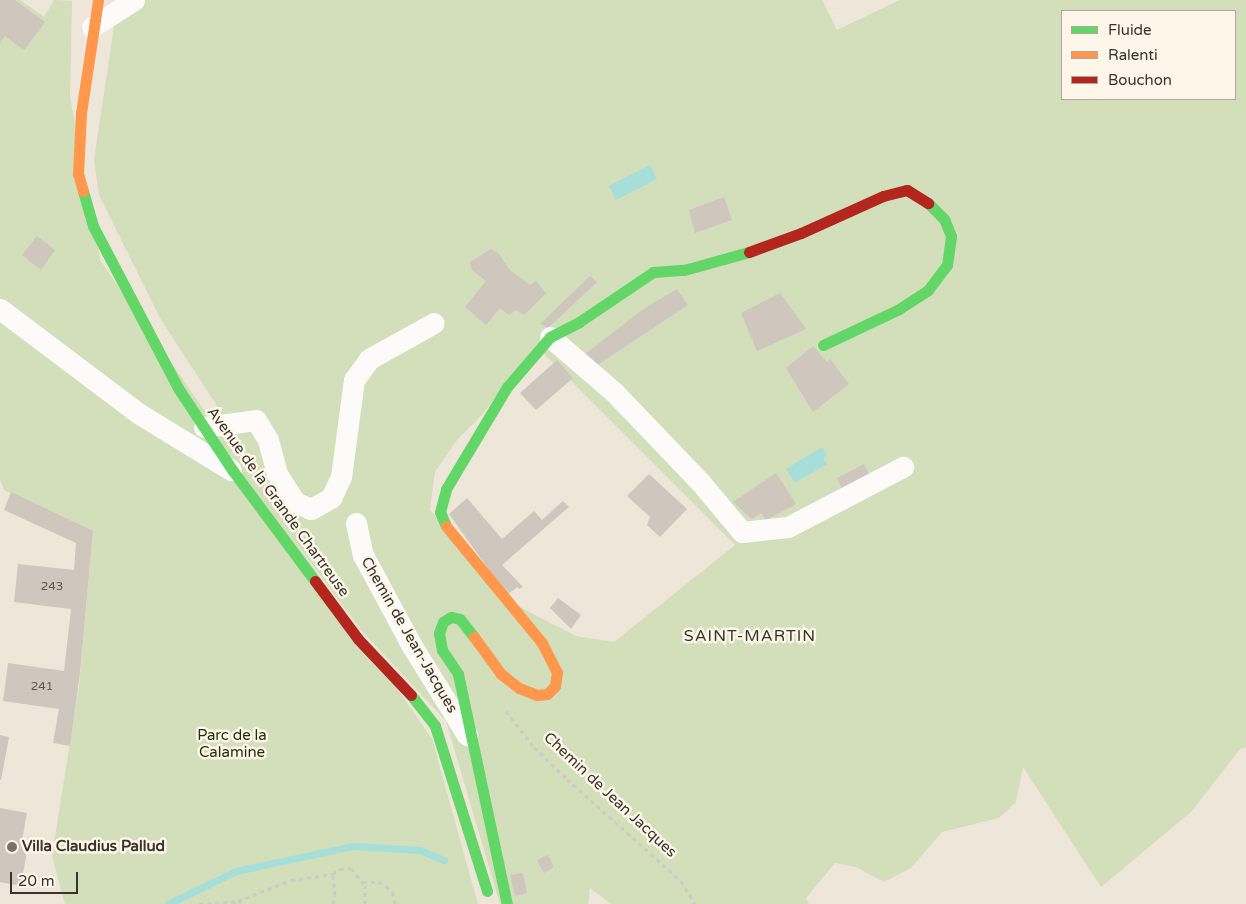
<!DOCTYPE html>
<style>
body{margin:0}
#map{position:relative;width:1246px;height:904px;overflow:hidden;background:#eee6d8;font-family:"Varela Round",sans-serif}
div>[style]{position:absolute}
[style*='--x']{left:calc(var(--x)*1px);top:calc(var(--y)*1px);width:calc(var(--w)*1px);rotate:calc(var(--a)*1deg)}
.green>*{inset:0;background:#d3debb}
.water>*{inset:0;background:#a6ded9}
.stream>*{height:7px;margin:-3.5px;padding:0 3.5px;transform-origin:3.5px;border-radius:3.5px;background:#a6ded9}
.building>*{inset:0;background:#cfc6bd}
.path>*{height:3px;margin-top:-1.5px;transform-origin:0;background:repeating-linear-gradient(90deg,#cdcbc6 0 4px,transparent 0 8px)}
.street>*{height:21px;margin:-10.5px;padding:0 10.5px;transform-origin:10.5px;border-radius:10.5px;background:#fcfbf9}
.fast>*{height:11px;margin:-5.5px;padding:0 5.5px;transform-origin:5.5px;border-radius:5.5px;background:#63d668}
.slow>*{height:11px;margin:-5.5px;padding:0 5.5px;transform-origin:5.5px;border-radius:5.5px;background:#ff974d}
.jam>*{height:11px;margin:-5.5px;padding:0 5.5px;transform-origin:5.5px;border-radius:5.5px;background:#b3261e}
.dots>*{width:14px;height:14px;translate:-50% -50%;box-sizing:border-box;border:2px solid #fef6e8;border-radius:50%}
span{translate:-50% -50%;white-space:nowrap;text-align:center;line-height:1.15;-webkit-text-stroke:5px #fef6e8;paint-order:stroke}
.number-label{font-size:12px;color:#5e5850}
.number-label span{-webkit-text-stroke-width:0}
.street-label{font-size:15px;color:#39342b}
.park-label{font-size:15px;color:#1f3006}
.poi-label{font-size:15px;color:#39342b;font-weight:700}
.left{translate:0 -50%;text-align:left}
.neighbourhood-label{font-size:16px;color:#39342b;letter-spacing:1px}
.legend{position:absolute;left:1061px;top:10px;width:175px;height:90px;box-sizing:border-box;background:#fef6e8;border:1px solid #afa89c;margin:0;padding:6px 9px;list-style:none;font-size:15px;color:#39342b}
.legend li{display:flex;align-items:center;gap:10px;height:25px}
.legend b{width:25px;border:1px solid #afa89c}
.scale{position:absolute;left:10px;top:872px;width:68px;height:22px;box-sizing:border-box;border:2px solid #39342b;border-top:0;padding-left:6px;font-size:15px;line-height:18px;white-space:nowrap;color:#39342b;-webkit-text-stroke:4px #fef6e8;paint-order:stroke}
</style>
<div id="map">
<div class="green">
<i style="clip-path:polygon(0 0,20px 0,44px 17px,54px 0,72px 1px,70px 96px,100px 260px,432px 739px,478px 904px,65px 904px,52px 856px,79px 686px,93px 532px,4px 490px,0 479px)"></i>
<i style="clip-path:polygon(evenodd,118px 0,822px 0,837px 30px,900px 0,1246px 0,1246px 747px,1240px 749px,1192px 811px,1101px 887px,1023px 767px,1016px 802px,999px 818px,942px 832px,911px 868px,884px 882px,856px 867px,835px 863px,806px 898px,809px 904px,611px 904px,590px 888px,588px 904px,500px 904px,446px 721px,360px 629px,240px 466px,219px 409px,160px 318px,99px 195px,94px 160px,118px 0,1062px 11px,1235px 11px,1235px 99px,1062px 99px,1062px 11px,118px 0,536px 346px,735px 545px,614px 642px,576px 636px,508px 601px,430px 510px,435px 472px,457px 440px,480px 417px,536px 346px)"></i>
</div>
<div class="water">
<i style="clip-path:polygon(650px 165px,657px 179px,616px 200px,609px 186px)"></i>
<i style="clip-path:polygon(822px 447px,827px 455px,823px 458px,827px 464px,795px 483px,786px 469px)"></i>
</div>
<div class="stream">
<i style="--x:168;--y:904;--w:76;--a:-25.9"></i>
<i style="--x:236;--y:871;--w:120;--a:-12.1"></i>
<i style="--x:353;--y:846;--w:67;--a:3.4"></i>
<i style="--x:420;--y:850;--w:26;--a:23"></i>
</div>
<div class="building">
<i style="clip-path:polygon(0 0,15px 0,45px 22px,24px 50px,5px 36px,0 43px)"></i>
<i style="clip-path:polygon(724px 197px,732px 220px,695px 233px,689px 210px)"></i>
<i style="clip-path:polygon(37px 236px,55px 250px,41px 270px,22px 255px)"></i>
<i style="clip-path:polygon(491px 249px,499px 254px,510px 270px,530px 285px,536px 281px,546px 293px,524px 315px,516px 310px,509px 315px,500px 308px,486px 325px,465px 307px,486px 281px,472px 270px,470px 262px)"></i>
<i style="clip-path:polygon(590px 276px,597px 282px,548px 328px,540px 324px)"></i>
<i style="clip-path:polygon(677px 289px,688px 305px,596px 366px,585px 354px,645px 308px)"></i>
<i style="clip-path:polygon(780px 293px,806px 329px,757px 351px,741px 313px)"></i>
<i style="clip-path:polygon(813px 346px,827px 362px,830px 359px,849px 384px,813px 412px,786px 368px)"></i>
<i style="clip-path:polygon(557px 360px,573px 378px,536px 410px,520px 393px)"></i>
<i style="clip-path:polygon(864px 464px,871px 479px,844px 493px,837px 478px)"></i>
<i style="clip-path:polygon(776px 473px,796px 504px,766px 520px,761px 513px,752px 519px,733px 502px)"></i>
<i style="clip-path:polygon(649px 474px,687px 509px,660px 537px,647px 525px,650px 517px,627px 496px)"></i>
<i style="clip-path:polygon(11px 492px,93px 531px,80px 673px,70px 746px,53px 743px,59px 709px,3px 701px,8px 663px,64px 671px,71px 609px,14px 602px,18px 564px,74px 570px,76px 543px,4px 510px)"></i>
<i style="clip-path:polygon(467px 498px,502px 539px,534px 511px,542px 520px,563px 501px,569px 507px,502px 565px,523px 587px,519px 589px,517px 587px,507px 595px,449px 514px)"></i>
<i style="clip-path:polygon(558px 598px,581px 615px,571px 629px,550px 608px)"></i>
<i style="clip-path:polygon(0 735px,9px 737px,1px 780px,0 780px)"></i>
<i style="clip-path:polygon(0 808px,27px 813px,21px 846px,28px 847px,21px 883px,16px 885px,0 882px)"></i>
<i style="clip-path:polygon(548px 855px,554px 867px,544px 873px,537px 860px)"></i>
<i style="clip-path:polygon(523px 873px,527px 893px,515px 896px,510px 875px)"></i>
</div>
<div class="path">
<i style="--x:506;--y:711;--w:46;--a:52.1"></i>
<i style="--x:534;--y:747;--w:46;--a:44.1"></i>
<i style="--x:567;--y:779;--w:153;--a:41.8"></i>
<i style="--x:681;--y:881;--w:27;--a:59"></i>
<i style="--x:363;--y:882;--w:15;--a:0"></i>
<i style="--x:378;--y:882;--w:9;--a:27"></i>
<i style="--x:386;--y:886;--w:9;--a:41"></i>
<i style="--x:393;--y:892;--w:12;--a:81"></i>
<i style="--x:199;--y:904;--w:39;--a:-4"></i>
<i style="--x:238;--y:901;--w:57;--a:-21.6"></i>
<i style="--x:291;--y:880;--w:42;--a:-8.1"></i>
<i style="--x:232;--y:904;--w:7;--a:-27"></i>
<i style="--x:238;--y:901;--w:7;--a:27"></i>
<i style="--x:333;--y:904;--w:9;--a:-77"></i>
<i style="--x:335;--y:895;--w:21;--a:-95"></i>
<i style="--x:333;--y:874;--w:9;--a:-36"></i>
<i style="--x:340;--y:869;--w:11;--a:-5"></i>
<i style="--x:351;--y:868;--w:22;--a:51"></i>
<i style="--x:365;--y:885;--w:19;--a:90"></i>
</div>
<div class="street">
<i style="--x:92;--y:27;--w:50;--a:-32.7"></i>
<i style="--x:0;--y:309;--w:173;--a:37"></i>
<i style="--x:138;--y:413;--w:109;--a:31.5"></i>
<i style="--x:550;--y:337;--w:84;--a:40.7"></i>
<i style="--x:614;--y:392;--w:126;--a:46.3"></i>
<i style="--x:701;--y:483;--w:64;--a:50.1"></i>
<i style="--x:742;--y:532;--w:46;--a:-6.2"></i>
<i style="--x:788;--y:527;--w:130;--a:-27.6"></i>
<i style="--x:204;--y:427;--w:52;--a:-7.7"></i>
<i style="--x:256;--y:420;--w:23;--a:59"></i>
<i style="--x:268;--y:440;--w:35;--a:75"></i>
<i style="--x:277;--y:474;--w:33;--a:57"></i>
<i style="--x:295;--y:502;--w:17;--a:24"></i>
<i style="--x:311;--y:509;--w:23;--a:-29"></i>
<i style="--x:331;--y:498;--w:23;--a:-65"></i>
<i style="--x:341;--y:477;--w:98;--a:-82.4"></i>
<i style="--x:354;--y:380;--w:26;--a:-54"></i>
<i style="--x:369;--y:359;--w:74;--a:-29"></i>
<i style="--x:356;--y:523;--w:33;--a:78"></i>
<i style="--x:363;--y:555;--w:103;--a:61.7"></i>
<i style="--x:412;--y:646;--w:105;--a:58.3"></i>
</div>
<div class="fast">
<i style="--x:83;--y:191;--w:36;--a:74"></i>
<i style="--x:93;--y:226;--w:183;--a:62.3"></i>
<i style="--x:178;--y:388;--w:100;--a:56.5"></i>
<i style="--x:233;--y:471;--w:137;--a:53.3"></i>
<i style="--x:823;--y:345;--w:84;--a:-25.3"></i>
<i style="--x:899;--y:309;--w:35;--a:-33"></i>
<i style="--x:928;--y:290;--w:31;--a:-53"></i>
<i style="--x:947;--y:265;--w:29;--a:-82"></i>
<i style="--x:951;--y:236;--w:18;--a:-112"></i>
<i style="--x:944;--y:219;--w:23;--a:-135"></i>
<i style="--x:446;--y:526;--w:15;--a:-113"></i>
<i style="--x:440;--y:512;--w:24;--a:-75"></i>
<i style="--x:446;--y:489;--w:119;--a:-59.1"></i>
<i style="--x:507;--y:387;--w:66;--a:-49.3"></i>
<i style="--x:550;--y:337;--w:33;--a:-27"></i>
<i style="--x:579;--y:322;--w:89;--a:-34"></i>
<i style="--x:653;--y:272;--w:31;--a:-4"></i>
<i style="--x:684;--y:270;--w:67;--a:-15.5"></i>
<i style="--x:474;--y:637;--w:23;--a:-128"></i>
<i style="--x:460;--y:619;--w:9;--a:-167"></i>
<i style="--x:451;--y:617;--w:9;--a:148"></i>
<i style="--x:443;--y:622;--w:12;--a:110"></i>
<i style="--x:439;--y:633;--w:17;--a:80"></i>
<i style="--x:442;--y:650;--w:29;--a:56"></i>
<i style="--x:458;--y:674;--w:235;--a:78"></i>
<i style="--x:411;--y:695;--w:39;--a:52"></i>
<i style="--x:435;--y:726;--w:173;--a:72.5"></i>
</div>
<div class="slow">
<i style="--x:83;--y:191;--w:18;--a:-106"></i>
<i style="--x:78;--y:174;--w:61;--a:-87.2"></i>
<i style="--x:81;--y:113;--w:114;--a:-81.4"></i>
<i style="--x:446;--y:526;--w:151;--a:50.6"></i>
<i style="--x:542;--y:643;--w:33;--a:63"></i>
<i style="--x:557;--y:672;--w:14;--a:98"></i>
<i style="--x:555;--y:686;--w:11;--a:135"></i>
<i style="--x:547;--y:694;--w:10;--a:174"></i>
<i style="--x:537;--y:695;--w:19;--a:-159"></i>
<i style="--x:519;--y:688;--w:23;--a:-142"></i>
<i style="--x:501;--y:674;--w:46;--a:-126.1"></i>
</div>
<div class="jam">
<i style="--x:749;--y:252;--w:55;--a:-20.1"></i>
<i style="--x:801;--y:233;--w:90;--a:-24.3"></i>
<i style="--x:883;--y:196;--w:25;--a:-14"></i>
<i style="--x:907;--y:190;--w:25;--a:32"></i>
<i style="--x:315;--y:581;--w:72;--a:53.4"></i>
<i style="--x:358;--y:639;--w:77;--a:46.6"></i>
</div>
<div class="dots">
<i style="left:12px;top:847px;background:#787268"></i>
</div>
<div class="number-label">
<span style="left:52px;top:587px">243</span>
<span style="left:42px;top:687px">241</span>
</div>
<div class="street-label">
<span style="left:278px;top:502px;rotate:54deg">Avenue de la Grande Chartreuse</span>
<span style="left:409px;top:635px;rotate:60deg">Chemin de Jean-Jacques</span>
<span style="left:610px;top:795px;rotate:43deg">Chemin de Jean Jacques</span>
</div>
<div class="park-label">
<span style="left:232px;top:744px">Parc de la<br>Calamine</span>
</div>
<div class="poi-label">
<span class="left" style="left:22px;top:847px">Villa Claudius Pallud</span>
</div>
<div class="neighbourhood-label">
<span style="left:750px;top:636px">SAINT-MARTIN</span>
</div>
<ul class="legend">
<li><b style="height:6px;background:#63d668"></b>Fluide</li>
<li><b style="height:6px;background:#ff974d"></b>Ralenti</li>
<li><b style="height:6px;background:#b3261e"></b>Bouchon</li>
</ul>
<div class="scale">20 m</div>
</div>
